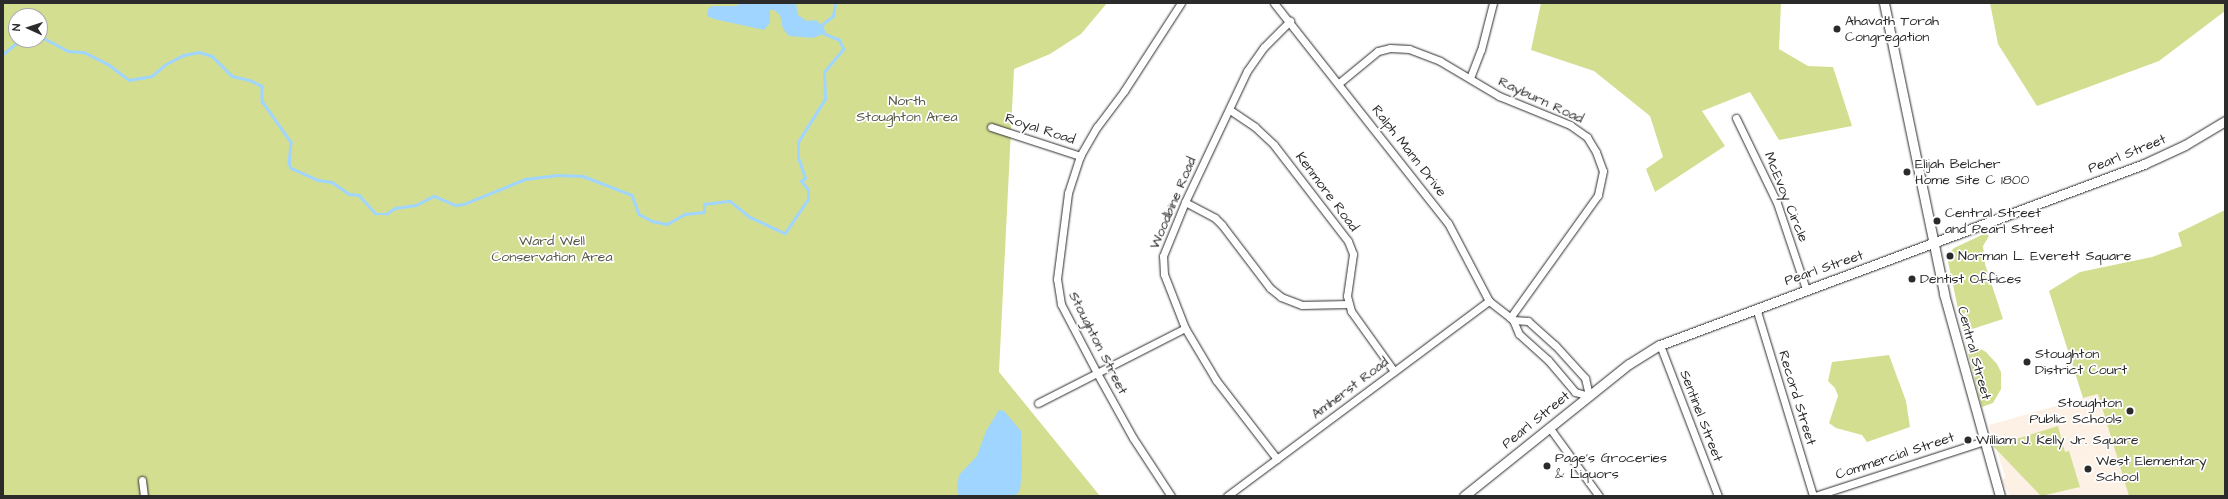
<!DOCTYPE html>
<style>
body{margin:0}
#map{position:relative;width:2228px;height:499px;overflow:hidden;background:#fff;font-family:"Architects Daughter",sans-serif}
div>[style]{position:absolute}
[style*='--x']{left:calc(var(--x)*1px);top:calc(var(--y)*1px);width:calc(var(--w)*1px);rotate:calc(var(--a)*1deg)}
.built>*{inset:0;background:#fcf1e4}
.green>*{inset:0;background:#d3de91}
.water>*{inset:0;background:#a0d5ff}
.stream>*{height:2.5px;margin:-1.25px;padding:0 1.25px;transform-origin:1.25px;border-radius:1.25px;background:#a0d5ff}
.roads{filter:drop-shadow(0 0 1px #2b2b2b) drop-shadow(0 0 1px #2b2b2b)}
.minor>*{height:7px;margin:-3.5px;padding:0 3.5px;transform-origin:3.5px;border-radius:3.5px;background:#fff}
.secondary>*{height:9px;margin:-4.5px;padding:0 4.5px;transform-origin:4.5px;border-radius:4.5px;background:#fff}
.dots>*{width:11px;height:11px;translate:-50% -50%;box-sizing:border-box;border:2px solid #fff;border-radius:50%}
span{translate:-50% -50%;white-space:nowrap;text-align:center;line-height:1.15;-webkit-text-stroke:3.5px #fff;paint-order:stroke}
.poi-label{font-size:14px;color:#2b2b2b}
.left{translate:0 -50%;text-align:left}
.right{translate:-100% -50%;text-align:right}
.street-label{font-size:14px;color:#2b2b2b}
.park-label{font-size:14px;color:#555844}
.frame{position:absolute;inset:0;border:4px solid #2b2b2b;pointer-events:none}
.north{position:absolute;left:8px;top:8px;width:40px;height:40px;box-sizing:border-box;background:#fff;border:1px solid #aaa;border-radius:50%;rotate:273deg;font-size:11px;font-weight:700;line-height:16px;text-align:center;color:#2b2b2b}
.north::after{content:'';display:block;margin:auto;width:14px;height:18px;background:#2b2b2b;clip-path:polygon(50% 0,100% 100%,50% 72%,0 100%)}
</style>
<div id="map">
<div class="built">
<i style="clip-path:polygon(2122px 387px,2225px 496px,2010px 496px,2002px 481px,2005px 477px,1989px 425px)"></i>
</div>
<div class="green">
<i style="clip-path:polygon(evenodd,3px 3px,1107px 3px,1081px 34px,1050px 54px,1014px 69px,999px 372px,1100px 496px,3px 496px,3px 3px,16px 16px,40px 16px,40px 40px,16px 40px,16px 16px)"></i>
<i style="clip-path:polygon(1541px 3px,1781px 3px,1779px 49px,1808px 66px,1833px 67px,1852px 126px,1779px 140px,1750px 92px,1702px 111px,1725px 146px,1655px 192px,1646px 169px,1663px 157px,1650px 116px,1594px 71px,1531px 50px)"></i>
<i style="clip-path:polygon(1990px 3px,2225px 3px,2225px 11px,2159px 61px,2037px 106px,1998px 44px)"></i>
<i style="clip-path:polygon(2225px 210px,2225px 496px,2129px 496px,2098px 394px,2083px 398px,2049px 291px,2080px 272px,2152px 257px,2182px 246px,2178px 233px)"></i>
<i style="clip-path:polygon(1986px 233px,1989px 236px,1983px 246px,1985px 264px,2003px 319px,1963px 332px,1948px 262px,1949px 253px,1954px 248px)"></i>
<i style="clip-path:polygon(1966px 345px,1977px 347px,1986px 352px,1997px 364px,2001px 372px,2001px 389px,1993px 403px,1982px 407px)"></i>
<i style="clip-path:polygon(1889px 355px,1906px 401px,1910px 427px,1867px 442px,1862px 435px,1836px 428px,1829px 423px,1838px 396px,1835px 388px,1828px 381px,1832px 362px)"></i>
<i style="clip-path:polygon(2058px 426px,2065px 452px,2069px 451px,2080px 487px,2041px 496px,1993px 446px)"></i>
</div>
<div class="water">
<i style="clip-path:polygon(741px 3px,796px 3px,798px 15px,807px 21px,816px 20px,824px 28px,824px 34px,812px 38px,789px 36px,783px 29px,780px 15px,774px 10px,770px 10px,770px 23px,764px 30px,714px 19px,707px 16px,708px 9px,712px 6px,736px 6px)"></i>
<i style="clip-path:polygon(999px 410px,1004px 411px,1021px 431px,1022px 469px,1020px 490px,1015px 496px,959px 496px,957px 488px,959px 475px,977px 456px,986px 431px)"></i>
</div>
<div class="stream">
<i style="--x:40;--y:36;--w:32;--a:28"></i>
<i style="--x:68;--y:51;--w:16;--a:4"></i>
<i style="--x:84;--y:52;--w:27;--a:27"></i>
<i style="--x:108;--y:64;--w:26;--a:37"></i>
<i style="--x:129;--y:80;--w:23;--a:-10"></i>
<i style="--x:152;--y:76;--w:18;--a:-41"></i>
<i style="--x:166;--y:64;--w:20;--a:-27"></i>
<i style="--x:184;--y:55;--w:15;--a:-11"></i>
<i style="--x:199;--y:52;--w:14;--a:17"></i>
<i style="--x:212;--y:56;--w:28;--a:45"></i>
<i style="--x:232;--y:76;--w:18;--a:13"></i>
<i style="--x:250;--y:80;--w:13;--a:27"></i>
<i style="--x:262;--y:86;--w:15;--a:90"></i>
<i style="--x:262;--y:101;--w:50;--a:54.7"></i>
<i style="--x:291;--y:142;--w:21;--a:95"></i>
<i style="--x:289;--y:163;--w:5;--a:68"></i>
<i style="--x:291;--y:168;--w:30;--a:24"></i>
<i style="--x:318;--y:180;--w:14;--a:8"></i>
<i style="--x:332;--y:182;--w:21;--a:35"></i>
<i style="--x:349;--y:194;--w:10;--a:6"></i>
<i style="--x:359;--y:195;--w:25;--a:48"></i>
<i style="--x:376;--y:214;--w:10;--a:0"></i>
<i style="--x:386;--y:214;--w:11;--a:-34"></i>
<i style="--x:395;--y:208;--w:21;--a:-8"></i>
<i style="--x:416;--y:205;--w:20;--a:-27"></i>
<i style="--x:434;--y:196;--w:23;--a:23"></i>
<i style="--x:455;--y:205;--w:9;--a:-6"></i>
<i style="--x:464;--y:204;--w:66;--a:-22.3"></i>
<i style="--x:525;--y:179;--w:33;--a:-7"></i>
<i style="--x:558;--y:175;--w:25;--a:2"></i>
<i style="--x:583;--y:176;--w:53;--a:21.2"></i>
<i style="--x:632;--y:195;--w:20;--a:70"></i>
<i style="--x:639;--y:214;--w:15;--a:28"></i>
<i style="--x:652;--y:221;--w:15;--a:11"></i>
<i style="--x:667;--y:224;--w:21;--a:-29"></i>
<i style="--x:685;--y:214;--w:19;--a:-6"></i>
<i style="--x:704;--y:212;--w:8;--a:-90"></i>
<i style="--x:704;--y:204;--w:26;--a:-7"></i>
<i style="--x:730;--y:201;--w:26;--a:39"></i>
<i style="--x:750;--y:217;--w:38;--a:25"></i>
<i style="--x:785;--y:233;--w:41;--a:-55.9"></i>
<i style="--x:808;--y:199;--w:9;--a:-90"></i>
<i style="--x:808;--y:190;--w:11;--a:-128"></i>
<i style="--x:801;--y:181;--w:5;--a:-37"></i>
<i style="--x:805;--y:178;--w:21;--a:-109"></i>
<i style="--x:798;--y:158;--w:16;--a:-90"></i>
<i style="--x:798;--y:142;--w:51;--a:-57.9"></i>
<i style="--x:825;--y:99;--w:27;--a:-92"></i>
<i style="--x:824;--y:72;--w:30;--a:-50"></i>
<i style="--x:843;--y:49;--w:10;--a:-114"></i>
<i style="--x:839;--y:40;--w:16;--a:-158"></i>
<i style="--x:824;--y:34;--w:9;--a:-108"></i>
<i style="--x:821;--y:25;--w:15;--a:-37"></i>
<i style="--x:833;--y:16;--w:13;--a:-81"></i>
<i style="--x:3;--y:54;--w:22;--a:-39"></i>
</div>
<div class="roads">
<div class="minor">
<i style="--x:1274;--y:3;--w:280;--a:51.7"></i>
<i style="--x:1448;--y:223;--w:88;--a:62.3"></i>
<i style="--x:1489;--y:301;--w:31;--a:38"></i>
<i style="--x:1513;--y:320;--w:15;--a:67"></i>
<i style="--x:1519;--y:334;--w:39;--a:42"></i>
<i style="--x:1548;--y:360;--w:42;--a:49.8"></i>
<i style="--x:1575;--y:392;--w:15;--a:16"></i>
<i style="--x:1470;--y:78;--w:30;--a:-69"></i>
<i style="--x:1481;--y:50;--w:49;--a:-75.7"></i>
<i style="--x:1339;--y:83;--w:50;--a:-39.4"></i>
<i style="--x:1378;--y:51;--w:12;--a:-14"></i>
<i style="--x:1390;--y:48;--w:19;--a:3"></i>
<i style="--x:1409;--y:49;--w:33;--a:21"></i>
<i style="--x:1440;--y:61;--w:69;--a:30.7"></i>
<i style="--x:1499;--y:96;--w:77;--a:22.2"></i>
<i style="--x:1570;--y:125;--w:21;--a:35"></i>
<i style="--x:1587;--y:137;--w:17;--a:59"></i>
<i style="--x:1596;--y:152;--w:20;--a:70"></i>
<i style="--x:1603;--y:171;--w:25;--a:102"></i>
<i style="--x:1598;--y:195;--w:151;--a:125.6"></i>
<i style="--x:1230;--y:110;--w:30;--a:34"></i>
<i style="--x:1255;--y:127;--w:26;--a:43"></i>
<i style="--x:1274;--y:145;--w:121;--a:52.4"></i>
<i style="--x:1348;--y:241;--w:14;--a:69"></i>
<i style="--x:1353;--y:254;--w:42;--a:98.1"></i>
<i style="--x:1347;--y:296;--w:16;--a:75"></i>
<i style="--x:1351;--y:311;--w:74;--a:54.4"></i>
<i style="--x:1736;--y:118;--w:94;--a:64.2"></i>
<i style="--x:1777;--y:203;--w:91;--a:71.4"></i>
<i style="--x:991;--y:127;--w:94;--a:18"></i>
<i style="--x:1185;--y:202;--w:34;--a:28"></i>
<i style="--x:1215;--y:218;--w:10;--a:45"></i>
<i style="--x:1222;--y:225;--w:79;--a:52.7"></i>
<i style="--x:1270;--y:288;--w:14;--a:39"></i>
<i style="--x:1281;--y:297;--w:22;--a:21"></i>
<i style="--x:1302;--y:305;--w:46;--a:-1.2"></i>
<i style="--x:1756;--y:308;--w:196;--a:73.1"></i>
<i style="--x:1513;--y:320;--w:15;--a:4"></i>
<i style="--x:1528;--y:321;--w:36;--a:42"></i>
<i style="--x:1555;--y:345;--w:45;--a:47.7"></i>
<i style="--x:1585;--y:378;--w:18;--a:77"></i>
<i style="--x:1660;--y:345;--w:162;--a:69"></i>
<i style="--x:1038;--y:403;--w:165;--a:-27"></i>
<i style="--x:1549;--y:427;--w:85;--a:54.1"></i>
<i style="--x:1277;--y:459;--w:100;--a:-127.7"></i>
<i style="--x:1216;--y:380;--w:61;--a:-120.8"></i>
<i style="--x:1185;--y:328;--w:58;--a:-111.3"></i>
<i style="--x:1164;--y:274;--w:18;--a:-93"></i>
<i style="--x:1163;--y:256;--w:58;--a:-67.8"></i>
<i style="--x:1185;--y:202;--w:145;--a:-64.7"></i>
<i style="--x:1247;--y:71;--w:29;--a:-55"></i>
<i style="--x:1264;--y:47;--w:37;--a:-45"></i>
<i style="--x:142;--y:480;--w:16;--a:83"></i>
<i style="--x:1171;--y:496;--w:69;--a:-123.2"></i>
<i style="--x:1133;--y:438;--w:74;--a:-119"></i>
<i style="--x:1097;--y:373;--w:78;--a:-117.6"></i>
<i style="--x:1061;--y:304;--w:25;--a:-99"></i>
<i style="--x:1057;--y:279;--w:87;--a:-82.7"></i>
<i style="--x:1068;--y:193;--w:39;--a:-72"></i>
<i style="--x:1080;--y:156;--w:34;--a:-60"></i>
<i style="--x:1097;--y:127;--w:45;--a:-53.1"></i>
<i style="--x:1124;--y:91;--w:105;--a:-57.1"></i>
<i style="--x:1227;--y:496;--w:327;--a:-36.7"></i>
<i style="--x:1815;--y:496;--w:178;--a:-18"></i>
</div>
<div class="secondary">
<i style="--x:1884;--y:3;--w:297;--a:78.3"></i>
<i style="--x:1944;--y:294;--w:210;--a:74.5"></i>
<i style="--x:1464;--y:496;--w:211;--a:-38.7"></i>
<i style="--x:1629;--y:364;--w:36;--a:-32"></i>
<i style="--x:1660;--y:345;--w:517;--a:-20.5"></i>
<i style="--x:2144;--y:164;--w:45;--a:-24.9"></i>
<i style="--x:2185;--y:145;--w:47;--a:-31"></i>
</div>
</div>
<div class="dots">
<i style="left:1837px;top:29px;background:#2b2b2b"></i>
<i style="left:1907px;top:172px;background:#2b2b2b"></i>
<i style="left:1937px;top:221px;background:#2b2b2b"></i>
<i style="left:1950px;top:256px;background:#2b2b2b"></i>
<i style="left:1912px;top:279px;background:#2b2b2b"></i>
<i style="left:2027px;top:362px;background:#2b2b2b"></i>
<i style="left:2130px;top:411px;background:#2b2b2b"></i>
<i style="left:1968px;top:440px;background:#2b2b2b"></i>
<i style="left:1547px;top:466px;background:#2b2b2b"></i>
<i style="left:2088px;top:469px;background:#2b2b2b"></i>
</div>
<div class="poi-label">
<span class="left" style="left:1845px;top:29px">Ahavath Torah<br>Congregation</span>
<span class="left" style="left:1915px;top:172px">Elijah Belcher<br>Home Site C 1800</span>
<span class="left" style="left:1945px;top:221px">Central Street<br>and Pearl Street</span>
<span class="left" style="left:1958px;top:256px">Norman L. Everett Square</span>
<span class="left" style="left:1920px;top:279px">Dentist Offices</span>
<span class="left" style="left:2035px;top:362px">Stoughton<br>District Court</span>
<span class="right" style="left:2122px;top:411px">Stoughton<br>Public Schools</span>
<span class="left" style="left:1976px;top:440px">William J. Kelly Jr. Square</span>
<span class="left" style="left:1555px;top:466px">Page's Groceries<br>&amp; Liquors</span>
<span class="left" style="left:2096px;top:469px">West Elementary<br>School</span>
</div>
<div class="street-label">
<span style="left:1541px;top:100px;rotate:25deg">Rayburn Road</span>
<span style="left:1040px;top:129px;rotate:18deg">Royal Road</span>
<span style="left:1409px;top:151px;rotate:52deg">Ralph Mann Drive</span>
<span style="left:2127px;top:154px;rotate:-22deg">Pearl Street</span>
<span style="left:1327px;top:192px;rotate:53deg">Kenmore Road</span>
<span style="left:1786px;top:197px;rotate:68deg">McEvoy Circle</span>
<span style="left:1173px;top:203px;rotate:-67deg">Woodbine Road</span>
<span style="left:1824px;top:268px;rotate:-19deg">Pearl Street</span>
<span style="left:1098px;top:343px;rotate:63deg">Stoughton Street</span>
<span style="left:1974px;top:353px;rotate:75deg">Central Street</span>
<span style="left:1350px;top:388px;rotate:-37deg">Amherst Road</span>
<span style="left:1797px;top:398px;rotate:73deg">Record Street</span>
<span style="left:1701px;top:416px;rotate:69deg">Sentinel Street</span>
<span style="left:1536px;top:420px;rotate:-39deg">Pearl Street</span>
<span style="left:1895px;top:456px;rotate:-18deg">Commercial Street</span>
</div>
<div class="park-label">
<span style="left:907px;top:109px">North<br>Stoughton Area</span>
<span style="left:552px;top:249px">Ward Well<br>Conservation Area</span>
</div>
<div class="frame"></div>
<div class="north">N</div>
</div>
